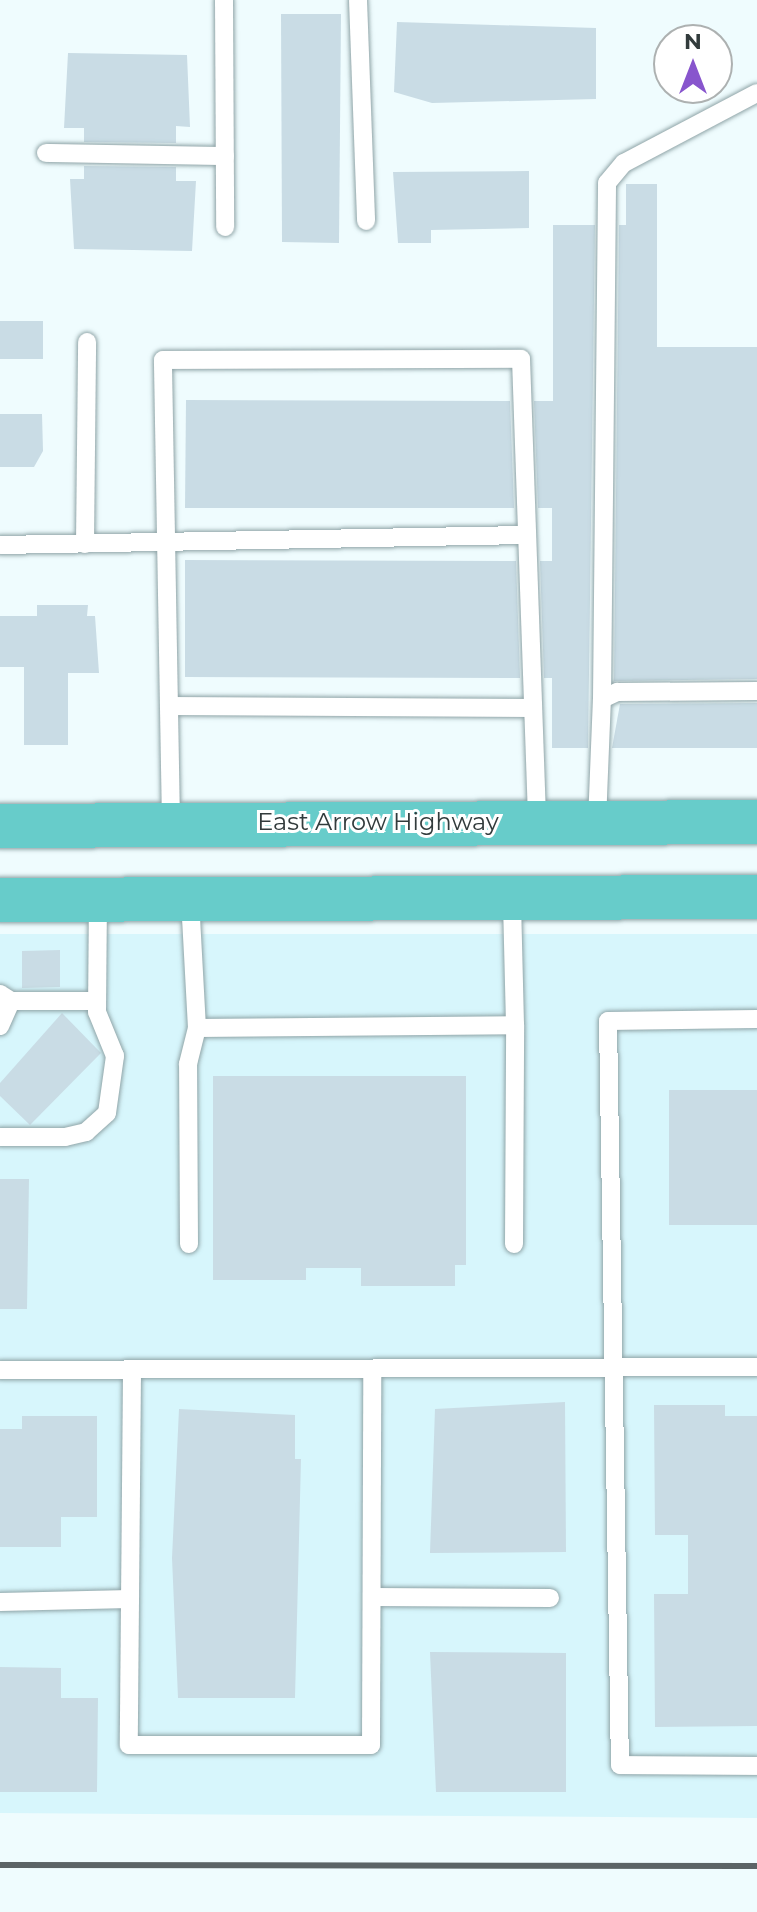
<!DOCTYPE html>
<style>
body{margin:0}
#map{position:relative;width:757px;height:1912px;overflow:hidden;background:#effcfe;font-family:Montserrat,sans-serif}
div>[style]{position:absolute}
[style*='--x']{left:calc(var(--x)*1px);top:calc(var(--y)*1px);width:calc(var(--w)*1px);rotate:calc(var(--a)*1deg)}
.built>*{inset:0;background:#d7f6fc}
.building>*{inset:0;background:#c9dce5}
.roads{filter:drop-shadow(0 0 2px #8fa4a7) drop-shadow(0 0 2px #8fa4a7)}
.service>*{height:18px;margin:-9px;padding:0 9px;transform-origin:9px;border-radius:9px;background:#fff}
.primary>*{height:44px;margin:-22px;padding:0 22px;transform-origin:22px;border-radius:22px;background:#67ccca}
.rail>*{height:6px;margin:-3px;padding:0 3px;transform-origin:3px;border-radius:3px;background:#5b6466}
span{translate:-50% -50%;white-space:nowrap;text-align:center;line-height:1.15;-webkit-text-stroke:6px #fff;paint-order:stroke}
.street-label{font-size:24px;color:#323b3c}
.north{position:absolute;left:653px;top:24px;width:80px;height:80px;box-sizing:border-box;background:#fff;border:2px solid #adb1b1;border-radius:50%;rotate:0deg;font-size:22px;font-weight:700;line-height:32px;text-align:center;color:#323b3c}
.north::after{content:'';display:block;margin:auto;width:28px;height:36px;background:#8855cd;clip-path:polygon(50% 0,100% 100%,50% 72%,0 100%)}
</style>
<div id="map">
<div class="built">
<i style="clip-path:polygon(0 934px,757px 934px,757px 1818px,0 1813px)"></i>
</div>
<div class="building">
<i style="clip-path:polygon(281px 14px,341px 14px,339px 243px,282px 242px)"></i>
<i style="clip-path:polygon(397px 22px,596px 28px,596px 99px,432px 103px,394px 92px)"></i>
<i style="clip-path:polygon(68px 53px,187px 55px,190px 127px,176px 126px,176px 143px,84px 142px,84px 128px,64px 128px)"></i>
<i style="clip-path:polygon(84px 166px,176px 167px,176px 181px,196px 181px,192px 251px,74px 249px,70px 179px,84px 179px)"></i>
<i style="clip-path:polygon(529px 171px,529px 228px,431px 230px,431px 243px,398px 243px,393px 172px)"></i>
<i style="clip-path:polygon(626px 184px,657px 184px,657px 347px,757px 347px,757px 679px,614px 681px,619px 225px,626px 225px)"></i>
<i style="clip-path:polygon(553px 225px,595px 225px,588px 748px,552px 748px,552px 678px,544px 678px,540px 561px,552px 561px,552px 508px,538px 508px,534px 401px,553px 401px)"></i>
<i style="clip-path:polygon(0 321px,43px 321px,43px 359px,0 359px)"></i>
<i style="clip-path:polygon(186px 400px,510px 401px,514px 508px,185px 508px)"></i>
<i style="clip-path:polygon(0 414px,42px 414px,43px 451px,34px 467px,0 467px)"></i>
<i style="clip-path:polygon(185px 560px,516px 561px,520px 678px,185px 677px)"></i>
<i style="clip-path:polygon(37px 605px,88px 605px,87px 616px,95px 616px,99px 673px,68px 673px,68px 745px,24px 745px,24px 667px,0 667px,0 616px,37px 616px)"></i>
<i style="clip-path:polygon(757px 703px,757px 748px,612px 748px,620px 704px)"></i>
<i style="clip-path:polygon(60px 950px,60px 987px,22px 988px,22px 951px)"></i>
<i style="clip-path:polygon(62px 1013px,101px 1053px,30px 1125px,0 1096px,0 1083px)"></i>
<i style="clip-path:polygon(213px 1076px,466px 1076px,466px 1265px,455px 1265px,455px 1286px,361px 1286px,361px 1268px,306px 1268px,306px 1280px,213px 1280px)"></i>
<i style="clip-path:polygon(669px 1090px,757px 1090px,757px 1225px,669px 1225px)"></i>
<i style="clip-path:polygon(0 1179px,29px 1179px,27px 1309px,0 1309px)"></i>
<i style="clip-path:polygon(565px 1402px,566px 1552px,430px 1553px,435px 1409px)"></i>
<i style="clip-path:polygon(654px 1405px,725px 1405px,725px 1416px,757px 1416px,757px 1726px,655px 1727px,654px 1594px,688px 1594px,688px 1535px,655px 1535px)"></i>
<i style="clip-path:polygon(179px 1409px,295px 1415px,295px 1459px,301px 1459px,295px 1698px,178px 1698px,172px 1558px)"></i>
<i style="clip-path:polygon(22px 1416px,97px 1416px,97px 1517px,61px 1517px,61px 1547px,0 1547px,0 1429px,22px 1429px)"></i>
<i style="clip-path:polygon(430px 1652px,566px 1653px,566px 1792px,436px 1792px)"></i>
<i style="clip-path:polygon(0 1667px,61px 1668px,61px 1698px,98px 1698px,97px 1792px,0 1792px)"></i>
</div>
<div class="roads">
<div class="service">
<i style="--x:224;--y:0;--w:227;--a:89.7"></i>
<i style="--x:358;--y:0;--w:221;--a:87.9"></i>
<i style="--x:46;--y:153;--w:179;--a:1"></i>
<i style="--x:85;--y:544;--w:202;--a:-89.4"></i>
<i style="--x:0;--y:545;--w:527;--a:-1.09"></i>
<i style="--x:602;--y:699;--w:516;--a:-89.44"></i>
<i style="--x:607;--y:183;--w:26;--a:-50"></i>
<i style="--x:624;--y:163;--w:150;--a:-27.8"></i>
<i style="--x:169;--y:706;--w:364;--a:0.3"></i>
<i style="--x:597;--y:822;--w:123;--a:-87.7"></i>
<i style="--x:602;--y:699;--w:17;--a:-25"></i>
<i style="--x:617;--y:692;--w:140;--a:-0.4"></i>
<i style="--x:171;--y:823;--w:463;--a:-91"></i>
<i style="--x:163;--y:360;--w:358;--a:-0.2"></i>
<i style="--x:521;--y:359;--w:463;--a:88"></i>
<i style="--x:190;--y:899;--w:129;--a:86.9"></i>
<i style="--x:197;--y:1028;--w:318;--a:-0.5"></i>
<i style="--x:515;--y:1025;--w:126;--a:-91.4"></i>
<i style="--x:0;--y:994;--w:13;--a:32"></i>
<i style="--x:11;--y:1001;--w:86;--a:0"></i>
<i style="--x:757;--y:1019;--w:149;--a:179.2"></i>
<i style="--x:608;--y:1021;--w:744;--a:89.08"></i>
<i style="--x:620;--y:1765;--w:137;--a:0.4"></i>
<i style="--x:0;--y:1026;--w:27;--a:-66"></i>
<i style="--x:0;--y:1137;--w:65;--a:0"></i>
<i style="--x:65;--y:1137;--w:22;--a:-13"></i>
<i style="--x:86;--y:1132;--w:28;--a:-42"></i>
<i style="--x:107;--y:1113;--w:58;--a:-82"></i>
<i style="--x:115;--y:1056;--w:48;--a:-112.2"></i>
<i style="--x:97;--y:1012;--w:112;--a:-89.5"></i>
<i style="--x:189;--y:1244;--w:180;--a:-90.3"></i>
<i style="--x:188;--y:1064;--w:37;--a:-76"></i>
<i style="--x:514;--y:1244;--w:219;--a:-89.7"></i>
<i style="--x:0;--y:1370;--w:757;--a:-0.23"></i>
<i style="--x:132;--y:1372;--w:373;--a:90.5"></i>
<i style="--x:129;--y:1745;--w:242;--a:0"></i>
<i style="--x:371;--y:1745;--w:375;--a:-89.8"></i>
<i style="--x:372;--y:1597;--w:178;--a:0.3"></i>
<i style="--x:0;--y:1602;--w:130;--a:-1.3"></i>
</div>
<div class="primary">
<i style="--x:0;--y:826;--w:757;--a:-0.3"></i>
<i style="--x:0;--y:900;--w:757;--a:-0.23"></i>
</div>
</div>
<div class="rail">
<i style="--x:0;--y:1865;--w:757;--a:0.08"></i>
</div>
<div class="street-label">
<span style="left:378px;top:822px">East Arrow Highway</span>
</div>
<div class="north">N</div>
</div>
